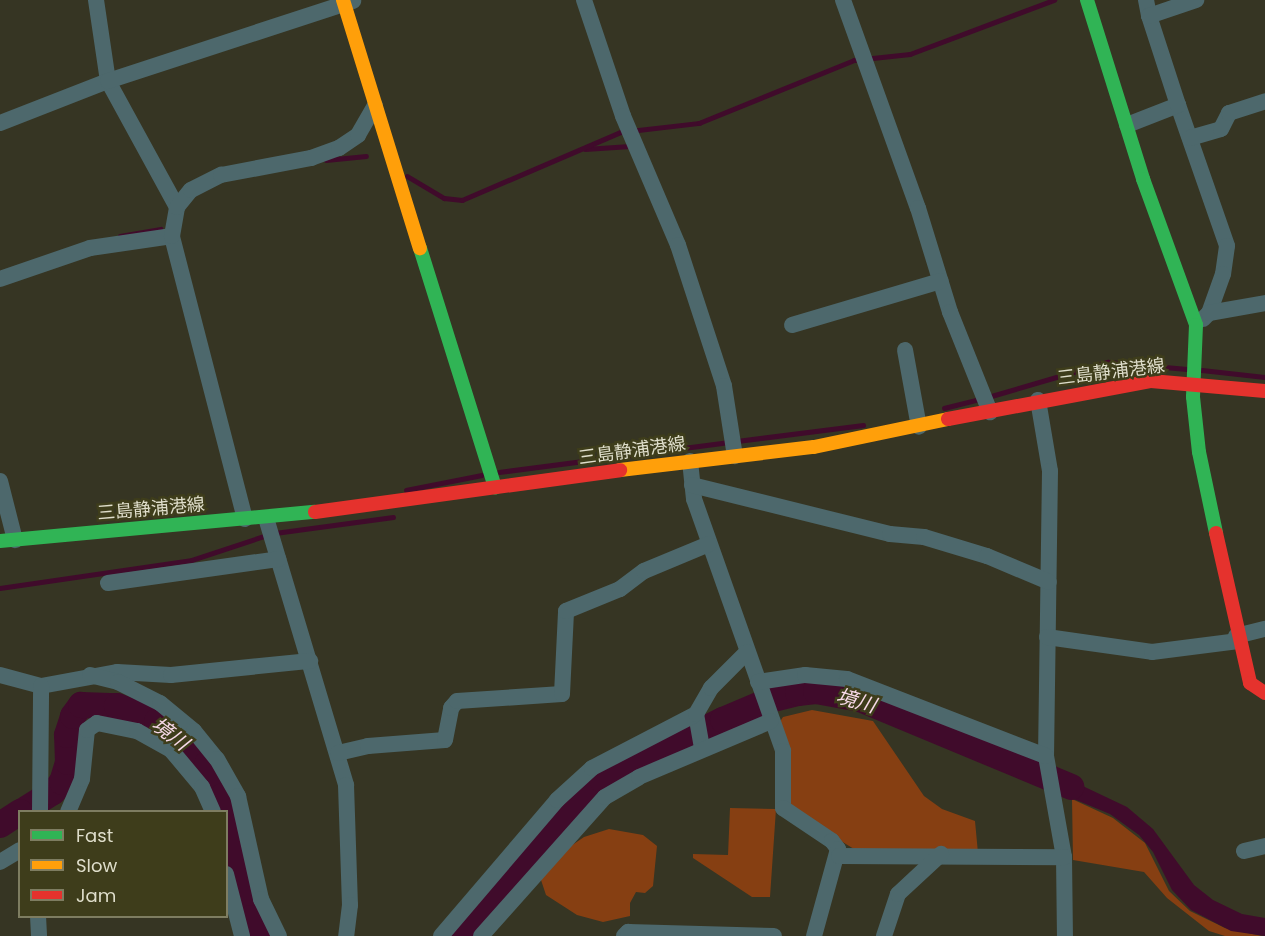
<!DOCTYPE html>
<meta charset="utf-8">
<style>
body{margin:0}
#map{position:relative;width:1265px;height:936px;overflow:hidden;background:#363523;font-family:Poppins,"Noto Sans JP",sans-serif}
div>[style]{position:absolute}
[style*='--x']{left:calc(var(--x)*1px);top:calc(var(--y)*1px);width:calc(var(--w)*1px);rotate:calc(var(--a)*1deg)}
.green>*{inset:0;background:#863f12}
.water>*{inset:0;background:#400b2b}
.stream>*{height:4.5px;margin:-2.25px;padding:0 2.25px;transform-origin:2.25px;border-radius:2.25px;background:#400b2b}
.river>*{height:26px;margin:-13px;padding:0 13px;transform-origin:13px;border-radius:13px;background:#400b2b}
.street>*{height:16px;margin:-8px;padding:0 8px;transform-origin:8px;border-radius:8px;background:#4d686c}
.fast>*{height:14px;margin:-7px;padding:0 7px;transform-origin:7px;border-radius:7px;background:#30b455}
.slow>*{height:14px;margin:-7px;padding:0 7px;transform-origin:7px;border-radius:7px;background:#ff9f0a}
.jam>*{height:14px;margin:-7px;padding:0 7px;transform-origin:7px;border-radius:7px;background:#e5322d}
span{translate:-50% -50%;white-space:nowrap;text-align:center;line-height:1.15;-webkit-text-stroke:5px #3e3d1b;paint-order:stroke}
.street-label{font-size:18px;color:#dfdecb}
.water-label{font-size:20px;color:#f8dae9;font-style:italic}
.legend{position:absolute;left:18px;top:810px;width:210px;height:108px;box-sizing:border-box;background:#3e3d1b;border:2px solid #7e7d61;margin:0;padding:8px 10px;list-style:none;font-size:18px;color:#dfdecb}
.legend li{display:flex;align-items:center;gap:12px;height:30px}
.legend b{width:30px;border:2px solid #7e7d61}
</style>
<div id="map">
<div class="green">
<i style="clip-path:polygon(812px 710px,873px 721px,924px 796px,942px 809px,975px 821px,978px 853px,854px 849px,792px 811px,779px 723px,783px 717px)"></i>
<i style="clip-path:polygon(1072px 799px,1113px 818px,1145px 843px,1169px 891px,1190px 911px,1225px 928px,1262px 936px,1225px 936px,1209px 931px,1167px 898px,1144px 872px,1073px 860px)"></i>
<i style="clip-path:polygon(730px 808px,776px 809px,770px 897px,752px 897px,693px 858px,693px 854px,728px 855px)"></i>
<i style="clip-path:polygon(609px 829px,643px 835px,657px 846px,653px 886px,645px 893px,636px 892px,630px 903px,630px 916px,603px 922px,577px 915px,546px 895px,540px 877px,562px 852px,584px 837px)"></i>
</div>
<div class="water">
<i style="clip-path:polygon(1049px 770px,1127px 807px,1153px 829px,1194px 885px,1213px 900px,1242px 914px,1265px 918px,1265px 936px,1231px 931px,1191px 910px,1172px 890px,1153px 852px,1139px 835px,1110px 814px,1052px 790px)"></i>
</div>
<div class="stream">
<i style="--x:585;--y:149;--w:45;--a:-3.8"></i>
<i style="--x:326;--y:160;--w:40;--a:-5.7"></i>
<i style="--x:407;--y:176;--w:43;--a:30.7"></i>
<i style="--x:444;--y:198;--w:18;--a:6"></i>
<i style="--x:462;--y:200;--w:173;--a:-23.2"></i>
<i style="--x:621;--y:132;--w:79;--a:-6.6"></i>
<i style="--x:699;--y:123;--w:167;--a:-22.1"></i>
<i style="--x:854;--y:60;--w:56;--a:-6.1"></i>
<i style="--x:910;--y:54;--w:154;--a:-20.6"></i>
<i style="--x:120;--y:236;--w:41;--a:-9.9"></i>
<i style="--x:1202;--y:370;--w:63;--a:6.3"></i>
<i style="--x:988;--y:397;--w:125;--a:-16.3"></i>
<i style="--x:1108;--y:362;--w:79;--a:5.1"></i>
<i style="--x:944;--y:408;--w:37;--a:-14"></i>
<i style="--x:737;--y:441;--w:127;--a:-7.2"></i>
<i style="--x:499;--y:472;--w:232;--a:-7.4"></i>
<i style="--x:406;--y:490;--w:77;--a:-11.2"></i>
<i style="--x:275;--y:533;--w:119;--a:-7.7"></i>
<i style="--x:0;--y:588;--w:194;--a:-8.3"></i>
<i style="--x:192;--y:560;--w:79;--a:-18.4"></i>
</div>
<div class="river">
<i style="--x:21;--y:812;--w:38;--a:-32"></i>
<i style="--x:53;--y:792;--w:13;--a:-48"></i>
<i style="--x:62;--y:782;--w:21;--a:-73"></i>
<i style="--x:68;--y:762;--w:27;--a:-92"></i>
<i style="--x:67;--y:735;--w:20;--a:-72"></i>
<i style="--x:73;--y:716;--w:14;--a:-54"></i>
<i style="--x:81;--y:705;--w:36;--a:2"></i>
<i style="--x:117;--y:706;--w:43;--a:20.6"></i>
<i style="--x:157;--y:721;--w:66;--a:40.7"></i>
<i style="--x:207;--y:764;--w:36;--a:63"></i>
<i style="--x:223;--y:796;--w:125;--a:77.1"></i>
<i style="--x:251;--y:918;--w:20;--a:63"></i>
<i style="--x:0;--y:825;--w:24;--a:-33"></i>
<i style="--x:462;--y:936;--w:210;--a:-48.1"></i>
<i style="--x:602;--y:780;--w:135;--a:-26.4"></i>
<i style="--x:723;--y:720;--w:51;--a:-23.1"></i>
<i style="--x:770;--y:700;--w:29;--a:-14"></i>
<i style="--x:798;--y:693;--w:18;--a:-6"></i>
<i style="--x:816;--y:691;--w:45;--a:10.3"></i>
<i style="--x:860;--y:699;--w:229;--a:22.6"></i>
</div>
<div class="street">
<i style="--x:96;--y:0;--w:82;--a:81.6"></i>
<i style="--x:108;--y:81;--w:144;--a:61.3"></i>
<i style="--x:584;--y:0;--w:122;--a:71.4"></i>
<i style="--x:623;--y:116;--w:140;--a:66.9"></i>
<i style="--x:678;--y:245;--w:148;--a:71.9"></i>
<i style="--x:724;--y:386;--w:71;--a:81.1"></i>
<i style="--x:843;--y:0;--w:221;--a:70.2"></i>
<i style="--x:918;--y:208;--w:109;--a:72.9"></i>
<i style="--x:950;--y:312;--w:108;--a:68.2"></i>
<i style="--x:1146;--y:0;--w:16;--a:79"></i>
<i style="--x:1178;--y:105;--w:149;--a:70.8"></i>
<i style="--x:1227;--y:246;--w:28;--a:98"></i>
<i style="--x:1223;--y:274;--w:41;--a:109.7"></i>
<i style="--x:0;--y:123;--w:116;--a:-21.3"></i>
<i style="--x:108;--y:81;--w:258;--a:-18.1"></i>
<i style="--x:1127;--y:125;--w:55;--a:-21.4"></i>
<i style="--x:1178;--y:105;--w:94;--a:-108"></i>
<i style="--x:1149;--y:16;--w:50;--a:-18.8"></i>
<i style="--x:1190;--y:138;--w:32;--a:-16"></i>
<i style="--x:1221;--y:129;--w:18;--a:-63"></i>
<i style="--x:1229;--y:113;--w:38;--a:-18"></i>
<i style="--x:0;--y:279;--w:95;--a:-19"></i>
<i style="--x:90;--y:248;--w:83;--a:-8.3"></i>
<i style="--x:1203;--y:319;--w:8;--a:-45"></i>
<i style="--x:1209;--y:313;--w:57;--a:-10.1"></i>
<i style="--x:792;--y:325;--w:155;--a:-16.5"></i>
<i style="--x:905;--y:350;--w:78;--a:79.7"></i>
<i style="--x:1038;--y:400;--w:72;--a:80.4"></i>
<i style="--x:1050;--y:471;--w:285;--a:90.8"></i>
<i style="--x:1046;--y:756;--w:103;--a:79.9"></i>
<i style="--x:1064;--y:857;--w:79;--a:89.3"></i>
<i style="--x:690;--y:461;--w:38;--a:84"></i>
<i style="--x:694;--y:499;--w:267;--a:70.5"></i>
<i style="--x:783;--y:751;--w:57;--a:90"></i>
<i style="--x:783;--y:808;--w:59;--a:34"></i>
<i style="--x:832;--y:841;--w:10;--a:53"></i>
<i style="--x:838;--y:849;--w:90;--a:105.4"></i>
<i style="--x:0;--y:481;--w:61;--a:75.7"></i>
<i style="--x:692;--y:485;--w:204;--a:13.9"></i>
<i style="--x:890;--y:534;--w:34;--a:5"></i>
<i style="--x:924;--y:537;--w:66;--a:16.8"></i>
<i style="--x:987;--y:556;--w:67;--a:22.8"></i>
<i style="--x:266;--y:518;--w:279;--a:73.3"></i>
<i style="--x:346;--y:785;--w:120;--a:88.1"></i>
<i style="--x:350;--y:905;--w:31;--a:97"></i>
<i style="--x:245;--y:519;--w:292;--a:-104.5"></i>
<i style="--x:172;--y:236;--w:29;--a:-80"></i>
<i style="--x:177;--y:207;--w:22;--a:-51"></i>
<i style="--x:191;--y:190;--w:34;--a:-27"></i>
<i style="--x:221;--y:175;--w:92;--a:-10.7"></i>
<i style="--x:311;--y:158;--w:30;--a:-20"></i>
<i style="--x:339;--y:148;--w:23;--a:-34"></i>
<i style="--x:358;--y:135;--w:34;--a:-60"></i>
<i style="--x:108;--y:583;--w:172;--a:-8"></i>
<i style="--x:1236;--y:636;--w:30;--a:-14"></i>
<i style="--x:1047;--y:637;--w:106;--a:8.1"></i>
<i style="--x:1152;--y:652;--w:87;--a:-7.3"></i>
<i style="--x:0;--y:675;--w:42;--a:15"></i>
<i style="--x:41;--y:686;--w:77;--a:-10.4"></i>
<i style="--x:117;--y:672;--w:54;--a:3.2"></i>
<i style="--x:171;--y:675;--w:140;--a:-5.8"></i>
<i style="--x:90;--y:675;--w:29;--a:14"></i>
<i style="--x:118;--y:682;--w:47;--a:26.6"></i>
<i style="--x:160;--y:703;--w:44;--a:39.5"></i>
<i style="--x:194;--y:731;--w:36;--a:51"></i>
<i style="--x:217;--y:759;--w:43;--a:60.4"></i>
<i style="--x:238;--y:796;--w:106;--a:77.4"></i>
<i style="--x:261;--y:899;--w:41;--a:64.1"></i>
<i style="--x:758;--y:682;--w:48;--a:-8.5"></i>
<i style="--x:805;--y:675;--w:42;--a:5.4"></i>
<i style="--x:847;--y:679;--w:213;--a:21.2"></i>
<i style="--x:696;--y:714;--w:36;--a:80"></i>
<i style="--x:338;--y:753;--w:31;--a:-13"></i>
<i style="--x:368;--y:746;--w:77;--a:-4.5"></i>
<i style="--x:445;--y:740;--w:33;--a:-79"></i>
<i style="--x:451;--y:708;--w:9;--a:-49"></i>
<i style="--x:457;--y:701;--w:105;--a:-3.8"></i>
<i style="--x:562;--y:694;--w:83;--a:-87.2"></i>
<i style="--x:566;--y:611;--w:58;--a:-22.2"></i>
<i style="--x:620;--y:589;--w:30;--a:-37"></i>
<i style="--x:644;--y:571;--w:70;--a:-22.6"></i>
<i style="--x:40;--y:812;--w:126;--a:-89.5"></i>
<i style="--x:68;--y:812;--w:36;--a:-67"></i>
<i style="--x:82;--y:779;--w:49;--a:-84.2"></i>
<i style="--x:87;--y:730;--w:12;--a:-35"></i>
<i style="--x:97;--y:723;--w:41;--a:11.3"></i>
<i style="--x:137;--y:731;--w:39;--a:29"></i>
<i style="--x:171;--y:750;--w:48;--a:50"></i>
<i style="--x:202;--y:787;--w:27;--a:66"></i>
<i style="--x:1244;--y:851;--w:22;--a:-13"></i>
<i style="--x:839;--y:856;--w:225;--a:0.3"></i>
<i style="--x:0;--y:862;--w:23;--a:-31"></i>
<i style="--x:226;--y:874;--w:64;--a:75.5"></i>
<i style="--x:38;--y:916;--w:20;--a:87"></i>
<i style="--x:441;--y:936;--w:179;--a:-49.5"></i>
<i style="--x:557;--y:800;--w:47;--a:-42.4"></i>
<i style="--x:592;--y:768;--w:117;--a:-27.4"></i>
<i style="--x:696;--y:714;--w:30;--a:-60"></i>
<i style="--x:711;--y:688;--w:51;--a:-45"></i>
<i style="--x:481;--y:936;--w:186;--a:-48.3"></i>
<i style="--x:605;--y:797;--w:39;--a:-30"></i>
<i style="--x:639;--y:777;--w:143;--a:-23"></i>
<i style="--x:624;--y:936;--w:6;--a:-45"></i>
<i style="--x:628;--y:932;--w:146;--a:1.6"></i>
<i style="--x:884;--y:936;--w:44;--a:-71.6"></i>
<i style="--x:898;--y:894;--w:59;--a:-42.9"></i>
</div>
<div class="fast">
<i style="--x:1087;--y:0;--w:188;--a:72.6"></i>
<i style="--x:1143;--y:179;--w:155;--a:70"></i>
<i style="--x:1196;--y:325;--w:72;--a:92.4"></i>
<i style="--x:1193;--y:397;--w:55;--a:83.8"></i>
<i style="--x:1199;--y:452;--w:83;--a:78.1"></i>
<i style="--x:420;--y:248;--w:251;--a:72.6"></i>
<i style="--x:0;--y:541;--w:316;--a:-5.3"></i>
</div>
<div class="slow">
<i style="--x:343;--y:0;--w:260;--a:72.8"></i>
<i style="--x:620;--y:470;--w:195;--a:-6.8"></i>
<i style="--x:814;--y:447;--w:137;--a:-11.8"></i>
</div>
<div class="jam">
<i style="--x:948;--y:419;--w:207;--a:-10.6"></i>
<i style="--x:1151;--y:381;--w:114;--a:5"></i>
<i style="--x:315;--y:512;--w:308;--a:-7.8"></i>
<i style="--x:1216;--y:533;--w:154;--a:77.2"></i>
<i style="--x:1250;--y:683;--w:18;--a:34"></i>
</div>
<div class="street-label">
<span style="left:1111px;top:372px;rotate:-7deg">三島静浦港線</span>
<span style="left:632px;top:451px;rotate:-8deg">三島静浦港線</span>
<span style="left:151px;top:509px;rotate:-5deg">三島静浦港線</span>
</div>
<div class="water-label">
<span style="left:856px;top:701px;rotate:16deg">境川</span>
<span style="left:170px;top:734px;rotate:37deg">境川</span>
</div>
<ul class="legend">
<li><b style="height:8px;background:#30b455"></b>Fast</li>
<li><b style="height:8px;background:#ff9f0a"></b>Slow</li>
<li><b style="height:8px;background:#e5322d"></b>Jam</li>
</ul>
</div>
